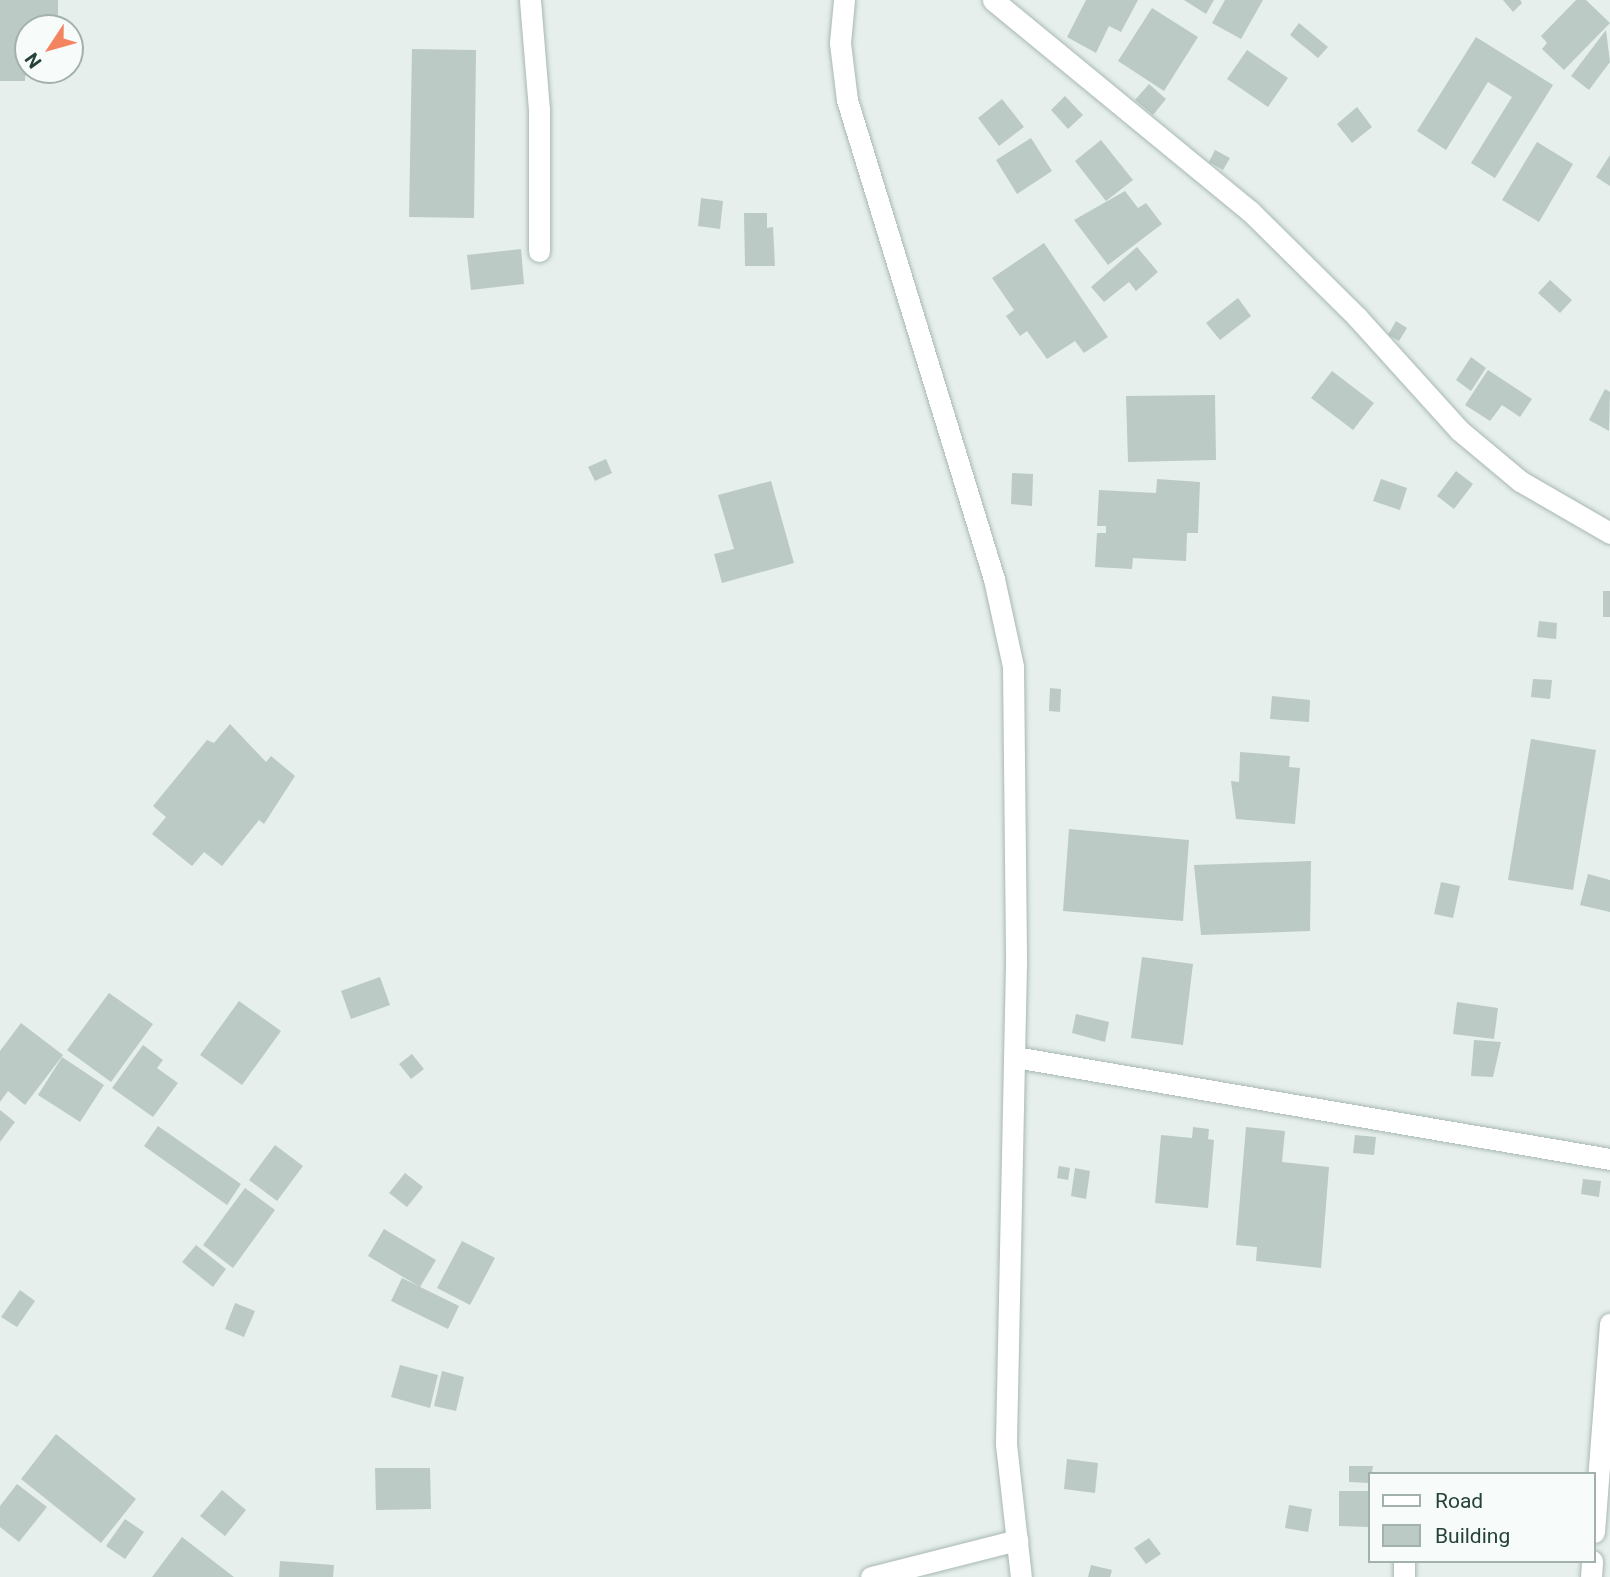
<!DOCTYPE html>
<style>
body{margin:0}
#map{position:relative;width:1610px;height:1577px;overflow:hidden;background:#e6efeb;font-family:Roboto,sans-serif}
div>[style]{position:absolute}
[style*='--x']{left:calc(var(--x)*1px);top:calc(var(--y)*1px);width:calc(var(--w)*1px);rotate:calc(var(--a)*1deg)}
.building>*{inset:0;background:#bbcac4}
.roads{filter:drop-shadow(0 0 2px #a8b8b2) drop-shadow(0 0 2px #a8b8b2)}
.minor>*{height:21px;margin:-10.5px;padding:0 10.5px;transform-origin:10.5px;border-radius:10.5px;background:#fff}
span{translate:-50% -50%;white-space:nowrap;text-align:center;line-height:1.15;-webkit-text-stroke:5px #f7fbf9;paint-order:stroke}
.legend{position:absolute;left:1368px;top:1472px;width:228px;height:91px;box-sizing:border-box;background:#f7fbf9;border:2px solid #a3b1ad;margin:0;padding:9px 12px;list-style:none;font-size:21px;color:#24423a}
.legend li{display:flex;align-items:center;gap:14px;height:35px}
.legend b{width:35px;border:2px solid #a3b1ad}
.north{position:absolute;left:14px;top:14px;width:70px;height:70px;box-sizing:border-box;background:#f7fbf9;border:2px solid #a3b1ad;border-radius:50%;rotate:234deg;font-size:19px;font-weight:700;line-height:28px;text-align:center;color:#24423a}
.north::after{content:'';display:block;margin:auto;width:24px;height:32px;background:#f4845f;clip-path:polygon(50% 0,100% 100%,50% 72%,0 100%)}
</style>
<div id="map">
<div class="building">
<i style="clip-path:polygon(0 0,58px 0,58px 28px,28px 28px,25px 81px,0 81px)"></i>
<i style="clip-path:polygon(1086px 0,1138px 0,1121px 32px,1109px 26px,1096px 53px,1067px 37px)"></i>
<i style="clip-path:polygon(1184px 0,1214px 0,1206px 14px)"></i>
<i style="clip-path:polygon(1225px 0,1263px 0,1241px 39px,1212px 23px)"></i>
<i style="clip-path:polygon(1503px 0,1520px 0,1522px 3px,1513px 12px)"></i>
<i style="clip-path:polygon(1576px 0,1586px 0,1610px 23px,1564px 70px,1542px 49px,1547px 43px,1541px 36px)"></i>
<i style="clip-path:polygon(1152px 8px,1198px 37px,1164px 91px,1118px 61px)"></i>
<i style="clip-path:polygon(1299px 23px,1328px 47px,1318px 58px,1290px 35px)"></i>
<i style="clip-path:polygon(1606px 30px,1610px 62px,1589px 90px,1571px 76px)"></i>
<i style="clip-path:polygon(1476px 37px,1553px 85px,1495px 178px,1471px 163px,1512px 97px,1488px 82px,1446px 150px,1417px 131px)"></i>
<i style="clip-path:polygon(412px 49px,476px 50px,474px 218px,409px 217px)"></i>
<i style="clip-path:polygon(1247px 50px,1288px 78px,1268px 107px,1227px 79px)"></i>
<i style="clip-path:polygon(1149px 84px,1166px 99px,1153px 115px,1135px 100px)"></i>
<i style="clip-path:polygon(1065px 96px,1083px 115px,1068px 129px,1051px 110px)"></i>
<i style="clip-path:polygon(1002px 99px,1024px 127px,999px 146px,978px 118px)"></i>
<i style="clip-path:polygon(1357px 107px,1372px 127px,1352px 143px,1337px 124px)"></i>
<i style="clip-path:polygon(1031px 138px,1052px 171px,1017px 194px,996px 160px)"></i>
<i style="clip-path:polygon(1101px 140px,1133px 180px,1106px 201px,1075px 161px)"></i>
<i style="clip-path:polygon(1537px 142px,1573px 164px,1539px 222px,1502px 200px)"></i>
<i style="clip-path:polygon(1215px 150px,1230px 158px,1223px 170px,1209px 162px)"></i>
<i style="clip-path:polygon(1610px 155px,1610px 186px,1596px 177px)"></i>
<i style="clip-path:polygon(1125px 191px,1138px 208px,1146px 203px,1162px 224px,1108px 265px,1074px 220px)"></i>
<i style="clip-path:polygon(701px 198px,723px 201px,720px 229px,698px 226px)"></i>
<i style="clip-path:polygon(744px 213px,767px 213px,767px 228px,773px 227px,775px 266px,745px 266px)"></i>
<i style="clip-path:polygon(1044px 243px,1108px 337px,1084px 353px,1075px 341px,1047px 359px,1027px 331px,1020px 336px,1006px 316px,1014px 310px,992px 278px)"></i>
<i style="clip-path:polygon(1137px 247px,1158px 272px,1136px 291px,1129px 282px,1104px 302px,1091px 287px)"></i>
<i style="clip-path:polygon(521px 249px,524px 284px,471px 290px,467px 255px)"></i>
<i style="clip-path:polygon(1550px 280px,1572px 300px,1560px 313px,1538px 293px)"></i>
<i style="clip-path:polygon(1238px 298px,1251px 316px,1220px 340px,1206px 323px)"></i>
<i style="clip-path:polygon(1396px 321px,1407px 328px,1399px 341px,1388px 335px)"></i>
<i style="clip-path:polygon(1471px 357px,1486px 368px,1471px 391px,1456px 380px)"></i>
<i style="clip-path:polygon(1488px 370px,1532px 399px,1520px 417px,1502px 405px,1490px 421px,1465px 405px)"></i>
<i style="clip-path:polygon(1332px 371px,1374px 403px,1353px 430px,1311px 398px)"></i>
<i style="clip-path:polygon(1605px 389px,1610px 392px,1609px 431px,1589px 420px)"></i>
<i style="clip-path:polygon(1215px 395px,1216px 460px,1128px 462px,1126px 396px)"></i>
<i style="clip-path:polygon(606px 459px,612px 473px,595px 481px,588px 467px)"></i>
<i style="clip-path:polygon(1456px 471px,1473px 484px,1454px 509px,1437px 496px)"></i>
<i style="clip-path:polygon(1012px 473px,1033px 474px,1032px 506px,1011px 504px)"></i>
<i style="clip-path:polygon(1157px 479px,1200px 482px,1198px 533px,1187px 533px,1186px 561px,1133px 558px,1132px 569px,1095px 567px,1097px 533px,1106px 533px,1106px 526px,1097px 526px,1099px 490px,1156px 493px)"></i>
<i style="clip-path:polygon(1381px 479px,1407px 488px,1400px 510px,1373px 501px)"></i>
<i style="clip-path:polygon(771px 481px,794px 563px,722px 583px,714px 554px,734px 549px,718px 495px)"></i>
<i style="clip-path:polygon(1603px 591px,1610px 591px,1610px 617px,1603px 617px)"></i>
<i style="clip-path:polygon(1539px 621px,1557px 623px,1556px 639px,1537px 637px)"></i>
<i style="clip-path:polygon(1533px 679px,1552px 680px,1550px 699px,1531px 697px)"></i>
<i style="clip-path:polygon(1050px 688px,1061px 689px,1060px 712px,1049px 711px)"></i>
<i style="clip-path:polygon(1272px 696px,1310px 700px,1309px 722px,1270px 719px)"></i>
<i style="clip-path:polygon(230px 724px,266px 762px,271px 756px,295px 776px,264px 824px,259px 820px,222px 866px,204px 852px,192px 866px,152px 834px,166px 817px,153px 806px,207px 740px,214px 743px)"></i>
<i style="clip-path:polygon(1531px 739px,1596px 750px,1573px 890px,1508px 880px)"></i>
<i style="clip-path:polygon(1240px 752px,1290px 756px,1289px 767px,1300px 768px,1295px 824px,1236px 819px,1231px 781px,1239px 782px)"></i>
<i style="clip-path:polygon(1069px 829px,1189px 840px,1183px 921px,1063px 911px)"></i>
<i style="clip-path:polygon(1311px 861px,1310px 931px,1201px 935px,1194px 865px)"></i>
<i style="clip-path:polygon(1588px 874px,1610px 880px,1610px 912px,1580px 905px)"></i>
<i style="clip-path:polygon(1441px 882px,1460px 886px,1453px 918px,1434px 914px)"></i>
<i style="clip-path:polygon(1142px 957px,1193px 964px,1183px 1045px,1131px 1038px)"></i>
<i style="clip-path:polygon(380px 977px,390px 1005px,351px 1019px,341px 991px)"></i>
<i style="clip-path:polygon(109px 993px,153px 1024px,111px 1082px,67px 1050px)"></i>
<i style="clip-path:polygon(239px 1001px,281px 1031px,242px 1085px,200px 1055px)"></i>
<i style="clip-path:polygon(1457px 1002px,1498px 1008px,1494px 1039px,1453px 1034px)"></i>
<i style="clip-path:polygon(1076px 1014px,1109px 1022px,1105px 1042px,1072px 1033px)"></i>
<i style="clip-path:polygon(21px 1023px,63px 1055px,25px 1105px,8px 1091px,0 1102px,0 1051px)"></i>
<i style="clip-path:polygon(1474px 1040px,1501px 1042px,1493px 1077px,1471px 1076px)"></i>
<i style="clip-path:polygon(143px 1045px,163px 1060px,157px 1068px,178px 1083px,153px 1117px,112px 1088px)"></i>
<i style="clip-path:polygon(412px 1054px,424px 1069px,411px 1079px,399px 1064px)"></i>
<i style="clip-path:polygon(62px 1057px,104px 1085px,80px 1122px,38px 1095px)"></i>
<i style="clip-path:polygon(0 1110px,15px 1122px,0 1142px)"></i>
<i style="clip-path:polygon(158px 1126px,241px 1184px,227px 1205px,144px 1146px)"></i>
<i style="clip-path:polygon(1193px 1127px,1209px 1129px,1208px 1139px,1214px 1140px,1208px 1208px,1155px 1203px,1161px 1135px,1192px 1138px)"></i>
<i style="clip-path:polygon(1246px 1127px,1285px 1131px,1282px 1162px,1329px 1167px,1321px 1268px,1256px 1261px,1257px 1247px,1236px 1245px)"></i>
<i style="clip-path:polygon(1355px 1135px,1376px 1137px,1374px 1155px,1353px 1153px)"></i>
<i style="clip-path:polygon(275px 1145px,303px 1166px,277px 1201px,249px 1180px)"></i>
<i style="clip-path:polygon(1059px 1166px,1070px 1168px,1068px 1180px,1057px 1178px)"></i>
<i style="clip-path:polygon(1075px 1168px,1090px 1171px,1086px 1199px,1071px 1196px)"></i>
<i style="clip-path:polygon(405px 1173px,423px 1187px,407px 1207px,389px 1193px)"></i>
<i style="clip-path:polygon(1583px 1179px,1601px 1181px,1599px 1197px,1581px 1194px)"></i>
<i style="clip-path:polygon(245px 1188px,275px 1210px,233px 1268px,203px 1245px)"></i>
<i style="clip-path:polygon(384px 1229px,436px 1260px,420px 1287px,368px 1256px)"></i>
<i style="clip-path:polygon(462px 1241px,495px 1258px,470px 1305px,437px 1288px)"></i>
<i style="clip-path:polygon(196px 1245px,226px 1269px,213px 1287px,182px 1262px)"></i>
<i style="clip-path:polygon(402px 1278px,459px 1306px,448px 1329px,391px 1301px)"></i>
<i style="clip-path:polygon(20px 1290px,35px 1301px,17px 1327px,1px 1317px)"></i>
<i style="clip-path:polygon(235px 1303px,255px 1311px,244px 1337px,225px 1329px)"></i>
<i style="clip-path:polygon(400px 1365px,438px 1375px,430px 1408px,391px 1397px)"></i>
<i style="clip-path:polygon(442px 1371px,464px 1377px,456px 1411px,434px 1406px)"></i>
<i style="clip-path:polygon(56px 1434px,136px 1499px,101px 1543px,21px 1479px)"></i>
<i style="clip-path:polygon(1067px 1459px,1098px 1463px,1095px 1493px,1064px 1489px)"></i>
<i style="clip-path:polygon(1349px 1466px,1373px 1466px,1370px 1483px,1349px 1482px)"></i>
<i style="clip-path:polygon(375px 1468px,430px 1468px,431px 1509px,376px 1510px)"></i>
<i style="clip-path:polygon(17px 1484px,47px 1507px,19px 1542px,0 1527px,0 1506px)"></i>
<i style="clip-path:polygon(222px 1490px,246px 1510px,225px 1536px,200px 1516px)"></i>
<i style="clip-path:polygon(1339px 1491px,1370px 1491px,1370px 1527px,1339px 1526px)"></i>
<i style="clip-path:polygon(1289px 1505px,1312px 1509px,1308px 1532px,1285px 1528px)"></i>
<i style="clip-path:polygon(125px 1519px,144px 1532px,125px 1559px,106px 1546px)"></i>
<i style="clip-path:polygon(182px 1537px,234px 1577px,152px 1577px)"></i>
<i style="clip-path:polygon(1149px 1538px,1161px 1554px,1146px 1564px,1134px 1548px)"></i>
<i style="clip-path:polygon(280px 1561px,334px 1565px,333px 1577px,279px 1577px)"></i>
<i style="clip-path:polygon(1091px 1565px,1112px 1570px,1110px 1577px,1088px 1577px)"></i>
</div>
<div class="roads">
<div class="minor">
<i style="--x:530;--y:0;--w:109;--a:85.3"></i>
<i style="--x:539;--y:109;--w:142;--a:90"></i>
<i style="--x:844;--y:0;--w:43;--a:95.3"></i>
<i style="--x:840;--y:43;--w:57;--a:83"></i>
<i style="--x:847;--y:100;--w:501;--a:72.94"></i>
<i style="--x:994;--y:579;--w:89;--a:77.7"></i>
<i style="--x:1013;--y:666;--w:298;--a:89.4"></i>
<i style="--x:1016;--y:964;--w:480;--a:91.2"></i>
<i style="--x:1006;--y:1444;--w:134;--a:83.6"></i>
<i style="--x:993;--y:0;--w:333;--a:39.4"></i>
<i style="--x:1250;--y:211;--w:151;--a:44.7"></i>
<i style="--x:1357;--y:317;--w:152;--a:47.9"></i>
<i style="--x:1459;--y:430;--w:80;--a:39.9"></i>
<i style="--x:1520;--y:481;--w:104;--a:30"></i>
<i style="--x:1015;--y:1057;--w:604;--a:9.73"></i>
<i style="--x:1594;--y:1532;--w:209;--a:-85.6"></i>
<i style="--x:1404;--y:1561;--w:16;--a:90"></i>
<i style="--x:871;--y:1577;--w:151;--a:-14.2"></i>
<i style="--x:1591;--y:1577;--w:16;--a:-86"></i>
</div>
</div>
<ul class="legend">
<li><b style="height:9px;background:#fff"></b>Road</li>
<li><b style="height:19px;background:#bbcac4"></b>Building</li>
</ul>
<div class="north">N</div>
</div>
